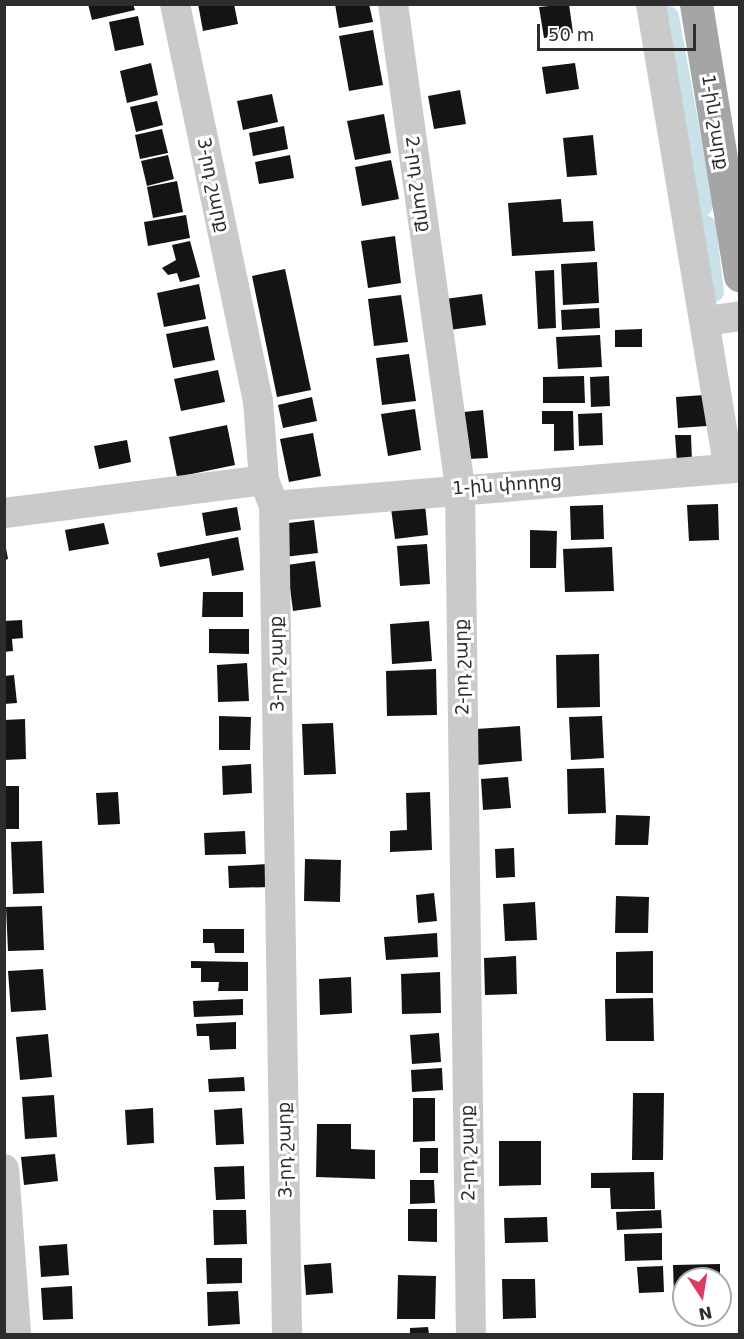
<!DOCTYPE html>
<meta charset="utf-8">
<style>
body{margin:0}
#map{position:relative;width:744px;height:1339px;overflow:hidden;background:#fff;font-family:"DejaVu Sans","Noto Sans Armenian",sans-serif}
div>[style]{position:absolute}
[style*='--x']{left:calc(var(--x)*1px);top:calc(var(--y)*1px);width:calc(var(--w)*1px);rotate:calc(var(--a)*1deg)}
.canal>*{height:22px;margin:-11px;padding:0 11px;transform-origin:11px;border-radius:11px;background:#c9e1e9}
.building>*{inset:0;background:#141414}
.minor>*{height:30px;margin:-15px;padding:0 15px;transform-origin:15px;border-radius:15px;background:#cacaca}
.major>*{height:33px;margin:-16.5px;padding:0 16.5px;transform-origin:16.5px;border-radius:16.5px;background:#a5a5a5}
span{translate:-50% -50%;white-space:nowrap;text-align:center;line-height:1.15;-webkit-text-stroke:6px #fff;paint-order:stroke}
.street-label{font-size:18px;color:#2d2d2d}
.frame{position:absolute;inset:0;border:6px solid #2d2d2d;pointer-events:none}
.north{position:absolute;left:672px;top:1267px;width:60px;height:60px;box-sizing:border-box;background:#fff;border:2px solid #ababab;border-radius:50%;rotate:168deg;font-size:16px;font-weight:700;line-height:24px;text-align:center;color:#2d2d2d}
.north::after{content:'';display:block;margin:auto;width:21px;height:27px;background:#d83c5e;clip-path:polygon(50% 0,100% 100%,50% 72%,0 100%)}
.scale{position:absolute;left:537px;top:24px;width:159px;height:27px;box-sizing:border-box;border:3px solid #2d2d2d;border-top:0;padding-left:8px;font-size:18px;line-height:21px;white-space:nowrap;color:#2d2d2d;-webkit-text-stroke:4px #fff;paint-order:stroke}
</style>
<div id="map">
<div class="canal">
<i style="--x:668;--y:17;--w:191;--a:79.7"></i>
<i style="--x:705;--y:226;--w:66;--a:83.1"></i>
</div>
<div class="building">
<i style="clip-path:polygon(88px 4px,133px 4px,135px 10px,92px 20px)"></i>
<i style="clip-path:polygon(198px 4px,234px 4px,238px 24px,203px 31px)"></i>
<i style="clip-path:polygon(335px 4px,369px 4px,373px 22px,339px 28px)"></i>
<i style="clip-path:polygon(569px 4px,573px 33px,544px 38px,539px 7px)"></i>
<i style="clip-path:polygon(138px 16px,144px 45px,115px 51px,109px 22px)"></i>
<i style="clip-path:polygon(373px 30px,383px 85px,349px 91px,339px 36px)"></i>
<i style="clip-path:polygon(151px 63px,158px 95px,127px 103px,120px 71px)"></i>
<i style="clip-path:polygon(575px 63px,579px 89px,546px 94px,542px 67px)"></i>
<i style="clip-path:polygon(460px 90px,466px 124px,434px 129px,428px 96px)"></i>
<i style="clip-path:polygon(272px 94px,278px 122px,243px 130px,237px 101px)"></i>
<i style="clip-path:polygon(157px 101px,163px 125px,136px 132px,130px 107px)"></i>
<i style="clip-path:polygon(384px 114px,391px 153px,355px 160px,347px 121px)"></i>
<i style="clip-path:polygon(284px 126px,288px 149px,253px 156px,249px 133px)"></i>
<i style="clip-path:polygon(162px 129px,168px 153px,140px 159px,135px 135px)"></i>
<i style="clip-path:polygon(593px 135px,597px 175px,567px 177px,563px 138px)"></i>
<i style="clip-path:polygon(168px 155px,174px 179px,147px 186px,141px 161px)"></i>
<i style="clip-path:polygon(290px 155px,294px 178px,259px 184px,255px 162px)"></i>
<i style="clip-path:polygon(391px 160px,399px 199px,362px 206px,355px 167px)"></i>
<i style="clip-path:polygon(177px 181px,183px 212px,153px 218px,147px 187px)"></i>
<i style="clip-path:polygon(561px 199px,563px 222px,593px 221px,595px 251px,512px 256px,508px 203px)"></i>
<i style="clip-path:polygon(186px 215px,190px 238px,148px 246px,144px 222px)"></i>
<i style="clip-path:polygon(395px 236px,401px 283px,368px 288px,361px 241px)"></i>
<i style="clip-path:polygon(190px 241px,200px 277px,180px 282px,177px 273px,168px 275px,162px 268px,176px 260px,172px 245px)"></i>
<i style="clip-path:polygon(597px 262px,599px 303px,563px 305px,561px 264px)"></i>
<i style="clip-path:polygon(285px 269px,311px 390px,277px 397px,252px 276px)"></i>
<i style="clip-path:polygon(554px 270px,556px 328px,538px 329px,535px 271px)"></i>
<i style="clip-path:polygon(199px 284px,206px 319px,164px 327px,157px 293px)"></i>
<i style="clip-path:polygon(482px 294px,486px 325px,449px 330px,445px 299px)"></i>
<i style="clip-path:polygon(401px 295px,408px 342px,374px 346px,368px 299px)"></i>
<i style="clip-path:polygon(599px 308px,600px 328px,562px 330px,561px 310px)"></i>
<i style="clip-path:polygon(208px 326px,215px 360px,173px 368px,166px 334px)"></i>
<i style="clip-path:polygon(642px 329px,642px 347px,615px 347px,615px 330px)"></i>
<i style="clip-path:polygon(600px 335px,602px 367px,558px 369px,556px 337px)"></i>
<i style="clip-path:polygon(409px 354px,416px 401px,382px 405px,376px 358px)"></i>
<i style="clip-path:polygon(218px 370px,225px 402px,181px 411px,174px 379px)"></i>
<i style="clip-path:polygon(584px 376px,585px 403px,543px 403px,543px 377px)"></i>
<i style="clip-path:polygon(609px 376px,610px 406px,591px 407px,590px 377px)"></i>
<i style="clip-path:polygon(704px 395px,707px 426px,678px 428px,676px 397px)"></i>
<i style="clip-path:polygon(312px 397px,317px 421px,283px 428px,278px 405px)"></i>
<i style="clip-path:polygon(415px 409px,421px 450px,388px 456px,381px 414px)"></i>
<i style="clip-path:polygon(483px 410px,488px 458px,468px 459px,464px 412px)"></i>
<i style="clip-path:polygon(542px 411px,573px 411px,574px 450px,554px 451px,554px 424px,542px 424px)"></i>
<i style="clip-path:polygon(602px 413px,603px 445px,579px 446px,578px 414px)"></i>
<i style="clip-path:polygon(227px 425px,235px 465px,177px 477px,169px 437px)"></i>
<i style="clip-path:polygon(313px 433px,321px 476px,289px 482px,280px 439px)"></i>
<i style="clip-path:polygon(675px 435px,691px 435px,692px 462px,677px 463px)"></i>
<i style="clip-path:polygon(127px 440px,131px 462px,99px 469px,94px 446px)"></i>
<i style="clip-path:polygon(425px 504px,428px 535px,395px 539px,391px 508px)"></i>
<i style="clip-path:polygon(718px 504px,719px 540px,689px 541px,687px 505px)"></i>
<i style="clip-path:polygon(603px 505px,604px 539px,571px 540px,570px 506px)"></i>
<i style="clip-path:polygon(237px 507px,241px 530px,206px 536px,202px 513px)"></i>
<i style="clip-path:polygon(314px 520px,318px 553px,284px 557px,280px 524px)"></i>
<i style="clip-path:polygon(104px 523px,109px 544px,69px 551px,65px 530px)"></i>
<i style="clip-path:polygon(530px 530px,557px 531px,556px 568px,530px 568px)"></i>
<i style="clip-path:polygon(238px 537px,244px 570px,212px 576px,209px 558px,160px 567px,157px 553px)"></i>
<i style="clip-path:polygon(5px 543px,8px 559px,5px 560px)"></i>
<i style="clip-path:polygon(427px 544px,430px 584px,400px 586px,397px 546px)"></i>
<i style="clip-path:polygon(612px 547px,614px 591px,565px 592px,563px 549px)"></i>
<i style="clip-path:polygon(315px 561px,321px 607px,293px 611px,287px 565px)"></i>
<i style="clip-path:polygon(203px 592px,243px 592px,243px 617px,202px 617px)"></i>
<i style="clip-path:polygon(22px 620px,23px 638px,12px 639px,13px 651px,4px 652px,4px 621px)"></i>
<i style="clip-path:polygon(429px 621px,432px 661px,392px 664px,390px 624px)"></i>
<i style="clip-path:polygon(209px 629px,249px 629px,249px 654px,209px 653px)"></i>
<i style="clip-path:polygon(599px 654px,600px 707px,557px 708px,556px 655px)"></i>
<i style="clip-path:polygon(247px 663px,249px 701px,218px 702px,217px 665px)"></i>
<i style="clip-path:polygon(436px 669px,437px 715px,387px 716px,386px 671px)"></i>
<i style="clip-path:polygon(14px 675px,17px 703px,4px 704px,4px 676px)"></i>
<i style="clip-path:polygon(219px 716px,251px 717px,250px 750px,219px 750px)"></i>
<i style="clip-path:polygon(602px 716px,604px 758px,571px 760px,569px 717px)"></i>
<i style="clip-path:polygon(25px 719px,26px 759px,4px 760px,4px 720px)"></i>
<i style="clip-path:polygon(333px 723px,336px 774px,304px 775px,302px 724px)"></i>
<i style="clip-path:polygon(520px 726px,522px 761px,478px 765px,476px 729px)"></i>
<i style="clip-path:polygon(251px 764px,252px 793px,223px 795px,222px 766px)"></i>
<i style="clip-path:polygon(604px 768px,606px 813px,568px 814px,567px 769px)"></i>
<i style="clip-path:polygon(508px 777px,511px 808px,483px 810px,481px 779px)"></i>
<i style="clip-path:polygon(5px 786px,19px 786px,19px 829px,5px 829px)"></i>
<i style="clip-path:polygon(118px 792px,120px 824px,98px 825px,96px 793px)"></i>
<i style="clip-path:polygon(430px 792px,432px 850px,390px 852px,390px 831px,407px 830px,406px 793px)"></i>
<i style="clip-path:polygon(616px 815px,650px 816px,648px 845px,615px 845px)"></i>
<i style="clip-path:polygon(245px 831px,246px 854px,205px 855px,204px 833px)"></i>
<i style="clip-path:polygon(42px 841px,44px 893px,13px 894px,11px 842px)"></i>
<i style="clip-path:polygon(514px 848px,515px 877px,496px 878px,495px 849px)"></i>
<i style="clip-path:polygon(305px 859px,341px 860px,340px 902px,304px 901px)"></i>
<i style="clip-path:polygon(269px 864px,270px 887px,229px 888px,228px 866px)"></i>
<i style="clip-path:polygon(434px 893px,437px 921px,418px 923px,416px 895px)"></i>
<i style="clip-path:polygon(616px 896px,649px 897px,648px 933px,615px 933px)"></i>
<i style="clip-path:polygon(535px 902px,537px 940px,505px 941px,503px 904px)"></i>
<i style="clip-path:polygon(42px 906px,44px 950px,8px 951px,6px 907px)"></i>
<i style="clip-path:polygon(203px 929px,244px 929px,244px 953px,215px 953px,214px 943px,203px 943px)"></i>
<i style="clip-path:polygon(437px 933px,438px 957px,386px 960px,384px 937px)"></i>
<i style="clip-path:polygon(653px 951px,653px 993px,616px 993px,616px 952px)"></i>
<i style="clip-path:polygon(516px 956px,517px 994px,485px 995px,484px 958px)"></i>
<i style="clip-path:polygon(191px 961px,248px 962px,248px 991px,218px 991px,219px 982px,201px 982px,201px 968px,191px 968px)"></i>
<i style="clip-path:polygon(43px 969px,46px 1010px,11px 1012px,8px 971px)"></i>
<i style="clip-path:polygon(440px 972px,441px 1013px,402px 1014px,401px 974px)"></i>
<i style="clip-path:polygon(351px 977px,352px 1013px,320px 1015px,319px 979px)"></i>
<i style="clip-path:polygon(653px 998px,654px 1041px,606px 1041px,605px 999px)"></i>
<i style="clip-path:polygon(243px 999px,243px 1015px,194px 1017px,193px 1001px)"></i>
<i style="clip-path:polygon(236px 1022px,236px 1049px,210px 1050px,209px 1036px,197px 1036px,196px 1024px)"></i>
<i style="clip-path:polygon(439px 1033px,441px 1062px,412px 1064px,410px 1035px)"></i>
<i style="clip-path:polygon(48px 1034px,52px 1077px,20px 1080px,16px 1037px)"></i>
<i style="clip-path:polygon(442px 1068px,443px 1090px,412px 1092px,411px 1070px)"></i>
<i style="clip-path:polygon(244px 1077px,245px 1091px,209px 1092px,208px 1079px)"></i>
<i style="clip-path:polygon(633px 1093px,664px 1093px,663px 1160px,632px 1160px)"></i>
<i style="clip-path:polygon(54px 1095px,57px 1137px,25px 1139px,22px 1097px)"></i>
<i style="clip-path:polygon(413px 1098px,435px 1098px,435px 1141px,413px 1142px)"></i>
<i style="clip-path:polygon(153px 1108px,154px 1143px,127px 1145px,125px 1110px)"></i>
<i style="clip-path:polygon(242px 1108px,244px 1144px,216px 1145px,214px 1110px)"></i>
<i style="clip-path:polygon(317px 1124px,351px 1124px,351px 1149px,375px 1150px,375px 1179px,316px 1177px)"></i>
<i style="clip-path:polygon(499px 1141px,541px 1141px,541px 1185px,499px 1186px)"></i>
<i style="clip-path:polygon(420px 1148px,438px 1148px,438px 1173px,420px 1173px)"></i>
<i style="clip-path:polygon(55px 1154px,58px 1181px,24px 1185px,21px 1157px)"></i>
<i style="clip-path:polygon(244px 1166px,245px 1199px,216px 1200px,214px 1167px)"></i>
<i style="clip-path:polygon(654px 1172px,655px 1209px,611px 1209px,610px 1188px,591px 1188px,591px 1173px)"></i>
<i style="clip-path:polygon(410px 1180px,434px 1180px,435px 1203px,410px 1204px)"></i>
<i style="clip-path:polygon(408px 1209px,437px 1209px,437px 1242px,408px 1241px)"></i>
<i style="clip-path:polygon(213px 1210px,246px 1210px,247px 1244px,214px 1245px)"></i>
<i style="clip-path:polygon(661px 1210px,662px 1228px,617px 1230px,616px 1212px)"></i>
<i style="clip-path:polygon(547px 1217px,548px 1242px,505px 1243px,504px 1218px)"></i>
<i style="clip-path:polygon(662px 1233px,662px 1260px,625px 1261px,624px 1234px)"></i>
<i style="clip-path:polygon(67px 1244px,69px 1275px,41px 1277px,39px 1246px)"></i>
<i style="clip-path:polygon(206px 1258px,242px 1258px,242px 1283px,207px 1284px)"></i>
<i style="clip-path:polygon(331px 1263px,333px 1293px,306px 1295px,304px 1265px)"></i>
<i style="clip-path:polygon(720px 1264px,720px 1279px,684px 1279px,684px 1295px,674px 1295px,673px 1265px)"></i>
<i style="clip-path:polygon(663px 1266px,664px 1292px,639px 1293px,637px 1267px)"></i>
<i style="clip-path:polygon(398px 1275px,436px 1276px,435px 1319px,397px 1319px)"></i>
<i style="clip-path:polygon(502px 1279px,535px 1279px,536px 1318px,503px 1319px)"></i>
<i style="clip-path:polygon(72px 1286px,73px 1319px,43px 1320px,41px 1288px)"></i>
<i style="clip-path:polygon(238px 1291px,240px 1324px,208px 1326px,207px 1292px)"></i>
<i style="clip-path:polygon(428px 1327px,429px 1334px,410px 1334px,410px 1328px)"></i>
</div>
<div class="minor">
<i style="--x:175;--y:4;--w:406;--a:78.2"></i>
<i style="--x:258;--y:401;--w:79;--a:85.7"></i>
<i style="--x:264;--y:480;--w:28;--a:69"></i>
<i style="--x:274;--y:506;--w:828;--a:89.1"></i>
<i style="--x:393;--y:4;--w:489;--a:82.1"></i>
<i style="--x:460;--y:488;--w:846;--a:89.26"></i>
<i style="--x:651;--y:4;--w:471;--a:80.5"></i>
<i style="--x:706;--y:321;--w:34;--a:-8"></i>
<i style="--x:274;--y:506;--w:468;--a:-4.7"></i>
<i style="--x:4;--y:513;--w:262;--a:-7.2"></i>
<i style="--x:4;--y:1169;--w:165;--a:85.8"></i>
</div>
<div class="major">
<i style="--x:696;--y:4;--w:275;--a:80.8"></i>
</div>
<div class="street-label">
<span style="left:715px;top:122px;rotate:81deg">1-ին շարք</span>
<span style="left:418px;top:184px;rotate:82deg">2-րդ շարք</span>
<span style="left:213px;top:185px;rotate:78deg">3-րդ շարք</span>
<span style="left:507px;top:485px;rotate:-4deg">1-ին փողոց</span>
<span style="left:277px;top:664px;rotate:-91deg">3-րդ շարք</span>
<span style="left:462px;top:667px;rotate:-91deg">2-րդ շարք</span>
<span style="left:285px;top:1150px;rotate:-91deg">3-րդ շարք</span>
<span style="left:468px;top:1153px;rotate:-91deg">2-րդ շարք</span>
</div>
<div class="frame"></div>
<div class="north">N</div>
<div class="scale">50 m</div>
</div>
